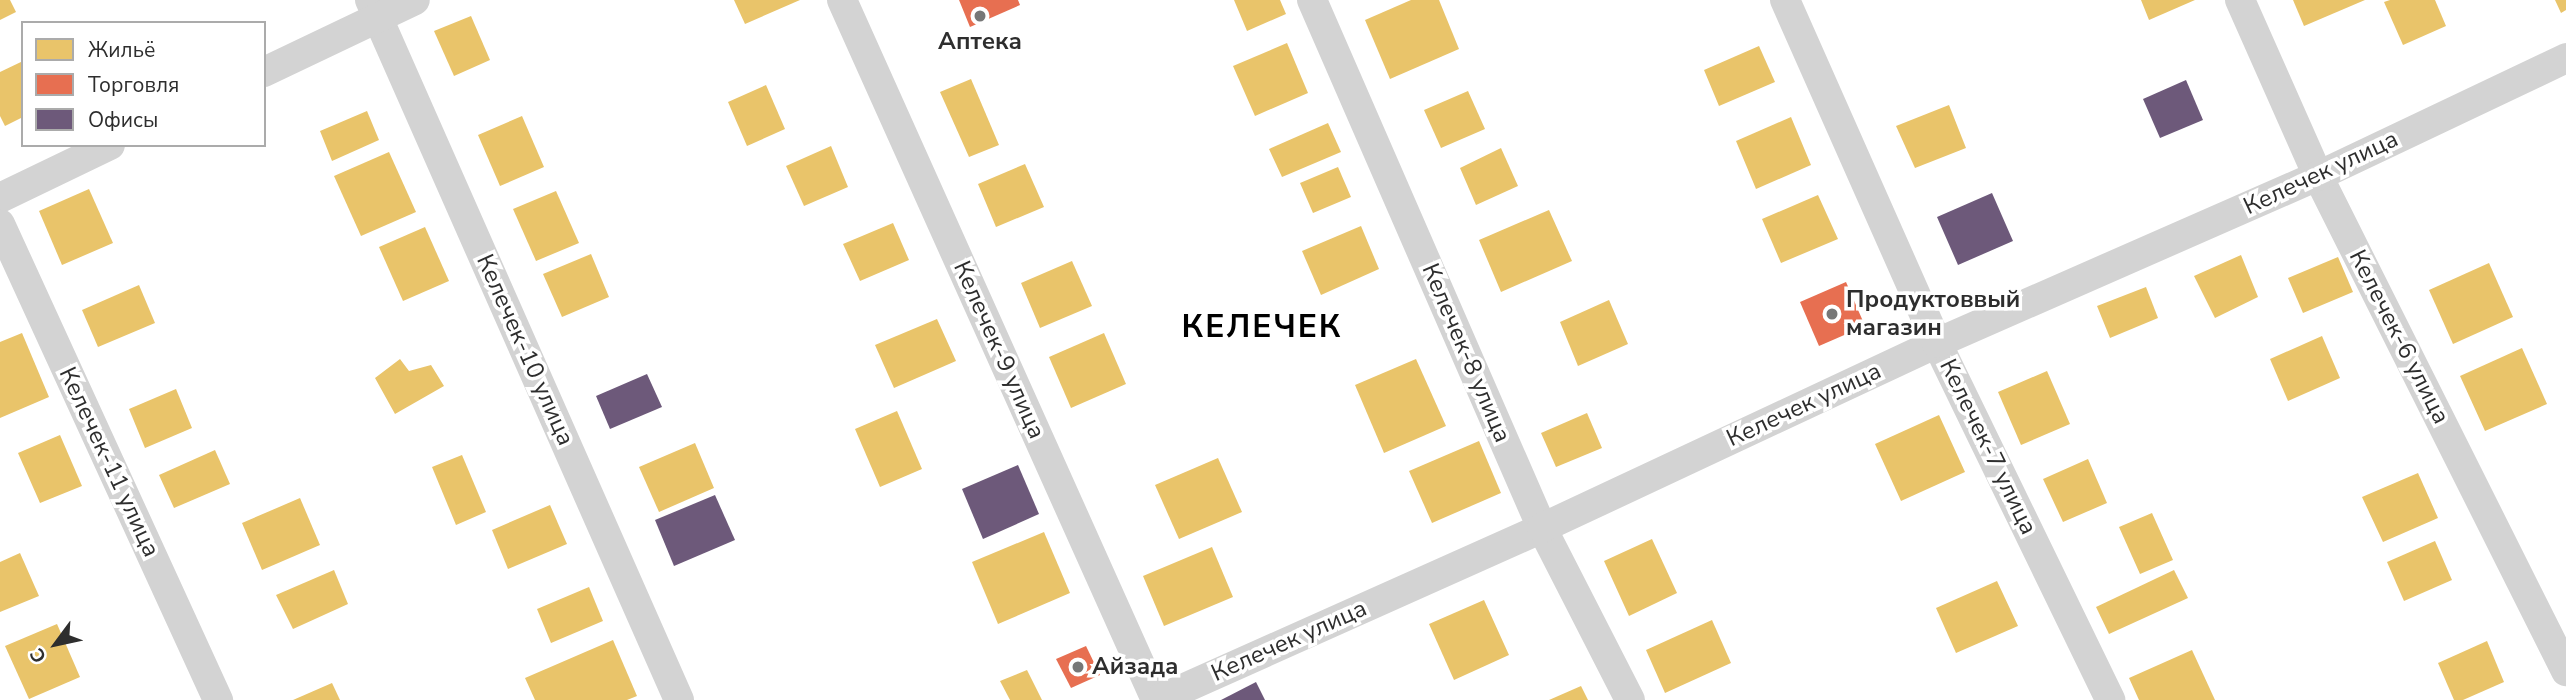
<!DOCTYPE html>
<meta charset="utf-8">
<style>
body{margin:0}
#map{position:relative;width:2566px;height:700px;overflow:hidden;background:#fff;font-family:"Nunito Sans",sans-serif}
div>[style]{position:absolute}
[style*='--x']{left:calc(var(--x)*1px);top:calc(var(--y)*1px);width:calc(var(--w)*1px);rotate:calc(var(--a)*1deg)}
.homes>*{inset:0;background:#e9c46a}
.shops>*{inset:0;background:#e76f51}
.offices>*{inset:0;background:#6d597a}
.minor>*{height:30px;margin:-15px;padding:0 15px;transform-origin:15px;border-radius:15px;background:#d3d3d3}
.dots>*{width:19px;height:19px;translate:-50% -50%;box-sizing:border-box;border:4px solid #fff;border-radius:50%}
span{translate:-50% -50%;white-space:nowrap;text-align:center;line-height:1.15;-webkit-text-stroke:7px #fff;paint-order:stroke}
.poi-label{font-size:24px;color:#2e2e2e;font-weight:700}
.left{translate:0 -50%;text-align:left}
.street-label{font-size:24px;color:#2e2e2e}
.district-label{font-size:32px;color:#000;font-weight:700;letter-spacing:2px}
.legend{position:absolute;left:21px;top:21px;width:245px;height:126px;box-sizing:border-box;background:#fff;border:2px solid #ababab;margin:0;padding:9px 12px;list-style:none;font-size:21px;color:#2e2e2e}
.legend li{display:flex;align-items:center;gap:14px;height:35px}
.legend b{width:35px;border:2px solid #ababab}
.north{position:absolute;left:21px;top:609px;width:70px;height:70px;-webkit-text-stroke:5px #fff;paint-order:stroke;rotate:237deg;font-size:19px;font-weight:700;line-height:28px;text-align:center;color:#2e2e2e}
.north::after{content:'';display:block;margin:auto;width:24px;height:32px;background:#2e2e2e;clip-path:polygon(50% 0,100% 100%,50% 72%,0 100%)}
</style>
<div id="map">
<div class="homes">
<i style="clip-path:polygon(0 0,10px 0,16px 12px,0 20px)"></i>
<i style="clip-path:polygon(734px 0,800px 0,745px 24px)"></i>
<i style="clip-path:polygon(1234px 0,1280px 0,1286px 14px,1247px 31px)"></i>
<i style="clip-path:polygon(1411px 0,1439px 0,1459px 49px,1390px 79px,1365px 20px)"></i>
<i style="clip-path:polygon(2141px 0,2195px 0,2149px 20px)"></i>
<i style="clip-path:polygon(2293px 0,2365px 0,2304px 26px)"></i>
<i style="clip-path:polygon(2390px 0,2435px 0,2446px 26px,2403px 45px,2384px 2px)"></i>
<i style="clip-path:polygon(2555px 0,2566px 0,2566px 10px,2561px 13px)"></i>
<i style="clip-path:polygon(471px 16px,490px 60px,454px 76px,434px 31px)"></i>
<i style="clip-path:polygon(1287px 43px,1308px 93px,1255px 116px,1233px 66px)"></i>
<i style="clip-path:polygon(1759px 46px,1775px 82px,1719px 106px,1704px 70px)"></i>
<i style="clip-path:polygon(23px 61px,23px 117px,5px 126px,0 116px,0 72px)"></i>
<i style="clip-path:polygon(971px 79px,999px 145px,969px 157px,940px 92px)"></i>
<i style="clip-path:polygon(766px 85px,785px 129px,747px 146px,728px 102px)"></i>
<i style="clip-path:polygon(1468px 91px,1485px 129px,1441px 148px,1424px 110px)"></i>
<i style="clip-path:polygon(1949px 105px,1966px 148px,1915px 168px,1896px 126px)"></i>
<i style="clip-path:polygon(367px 111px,379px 140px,332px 161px,320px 131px)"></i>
<i style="clip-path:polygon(522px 116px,544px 167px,500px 186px,478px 135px)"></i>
<i style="clip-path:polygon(1791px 117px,1811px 165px,1756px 189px,1736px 141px)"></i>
<i style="clip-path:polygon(1328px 123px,1341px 152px,1282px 177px,1269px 149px)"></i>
<i style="clip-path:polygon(831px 146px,848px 187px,804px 206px,786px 166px)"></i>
<i style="clip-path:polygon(1501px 148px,1518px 186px,1476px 205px,1460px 168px)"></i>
<i style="clip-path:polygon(389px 152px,416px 212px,361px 236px,334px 176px)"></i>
<i style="clip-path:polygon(1025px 164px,1044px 207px,996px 227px,978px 184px)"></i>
<i style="clip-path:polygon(1338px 167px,1351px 197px,1313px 213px,1300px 183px)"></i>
<i style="clip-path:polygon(89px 189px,113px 243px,62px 265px,39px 211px)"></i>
<i style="clip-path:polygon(556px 191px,579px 243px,536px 261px,513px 209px)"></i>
<i style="clip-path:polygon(1818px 195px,1838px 239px,1781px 263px,1762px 219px)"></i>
<i style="clip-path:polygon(1549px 210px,1572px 261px,1501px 292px,1479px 240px)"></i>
<i style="clip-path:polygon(893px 223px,909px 260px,860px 281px,843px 244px)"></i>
<i style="clip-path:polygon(1361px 226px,1379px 269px,1321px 295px,1302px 251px)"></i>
<i style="clip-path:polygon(425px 227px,449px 281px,403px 301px,379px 247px)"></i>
<i style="clip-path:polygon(591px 254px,609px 297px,562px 317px,543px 274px)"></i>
<i style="clip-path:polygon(2241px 255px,2258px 297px,2215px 318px,2194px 276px)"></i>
<i style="clip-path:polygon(2338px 257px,2353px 292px,2303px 313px,2288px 278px)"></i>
<i style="clip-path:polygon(1072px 261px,1092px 306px,1040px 328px,1021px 283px)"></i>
<i style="clip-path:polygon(2489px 263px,2513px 317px,2453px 344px,2429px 290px)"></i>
<i style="clip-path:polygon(139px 285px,155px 323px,98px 347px,82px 310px)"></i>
<i style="clip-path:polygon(2146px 287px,2158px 318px,2110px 338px,2097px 306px)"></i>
<i style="clip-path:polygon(1609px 300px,1628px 344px,1578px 366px,1560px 322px)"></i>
<i style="clip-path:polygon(937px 319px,956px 361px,894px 388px,875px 345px)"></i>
<i style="clip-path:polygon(22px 333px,49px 397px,0 418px,0 342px)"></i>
<i style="clip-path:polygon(1104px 333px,1126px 384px,1071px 408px,1049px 357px)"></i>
<i style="clip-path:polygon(2322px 336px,2340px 378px,2288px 401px,2270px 359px)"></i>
<i style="clip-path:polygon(2522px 348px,2547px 404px,2485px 431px,2460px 376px)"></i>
<i style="clip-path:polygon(400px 359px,409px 371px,431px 365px,444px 386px,395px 414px,375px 378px)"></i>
<i style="clip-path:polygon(1416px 359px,1446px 426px,1384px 453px,1355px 385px)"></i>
<i style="clip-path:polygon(2047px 371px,2070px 424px,2021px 445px,1998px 392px)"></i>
<i style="clip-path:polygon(176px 389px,192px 428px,145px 448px,129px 409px)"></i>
<i style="clip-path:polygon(897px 411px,922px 469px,880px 487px,855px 429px)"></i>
<i style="clip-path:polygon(1587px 413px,1602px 448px,1556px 467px,1541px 433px)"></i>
<i style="clip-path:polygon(1939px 415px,1965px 472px,1901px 501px,1875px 444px)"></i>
<i style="clip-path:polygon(60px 435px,82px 486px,40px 503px,18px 453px)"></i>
<i style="clip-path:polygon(1479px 441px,1501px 493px,1432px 523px,1409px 471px)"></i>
<i style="clip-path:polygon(695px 443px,714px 488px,659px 512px,639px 467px)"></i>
<i style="clip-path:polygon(215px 450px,230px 484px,174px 508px,159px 475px)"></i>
<i style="clip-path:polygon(462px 455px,486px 512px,456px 525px,432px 467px)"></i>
<i style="clip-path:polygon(1218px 458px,1242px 512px,1179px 539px,1155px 485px)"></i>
<i style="clip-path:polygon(2088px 459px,2107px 503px,2063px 522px,2043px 479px)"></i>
<i style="clip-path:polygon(2418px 473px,2438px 518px,2383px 542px,2362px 497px)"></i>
<i style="clip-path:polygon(300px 498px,320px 545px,262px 570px,242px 523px)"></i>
<i style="clip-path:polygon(550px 505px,567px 544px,508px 569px,492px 530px)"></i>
<i style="clip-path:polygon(2152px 513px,2173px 560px,2140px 574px,2119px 527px)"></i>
<i style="clip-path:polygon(1044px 532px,1070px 593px,998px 624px,972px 562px)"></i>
<i style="clip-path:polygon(1652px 539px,1677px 593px,1629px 616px,1604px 561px)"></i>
<i style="clip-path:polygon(2435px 541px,2452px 580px,2404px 601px,2387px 562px)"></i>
<i style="clip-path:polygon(1212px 547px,1233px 597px,1164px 626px,1143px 576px)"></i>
<i style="clip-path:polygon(20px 553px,39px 596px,0 612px,0 562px)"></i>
<i style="clip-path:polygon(334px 570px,348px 604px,293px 629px,276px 595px)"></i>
<i style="clip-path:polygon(2174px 570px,2188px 598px,2109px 634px,2096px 607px)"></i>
<i style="clip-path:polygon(1997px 581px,2018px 626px,1956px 653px,1936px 608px)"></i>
<i style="clip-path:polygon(589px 587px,603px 621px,551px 643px,537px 609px)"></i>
<i style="clip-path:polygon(1484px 600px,1509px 655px,1454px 680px,1429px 624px)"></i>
<i style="clip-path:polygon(1712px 620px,1731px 663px,1665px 693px,1646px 650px)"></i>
<i style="clip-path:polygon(57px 624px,80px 677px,29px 699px,5px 646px)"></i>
<i style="clip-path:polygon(613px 640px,637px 696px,627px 700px,535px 700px,525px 678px)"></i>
<i style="clip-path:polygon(2487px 641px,2504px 682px,2463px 700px,2454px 700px,2438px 663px)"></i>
<i style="clip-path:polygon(2192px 650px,2215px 700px,2139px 700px,2129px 678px)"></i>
<i style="clip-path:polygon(1027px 670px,1042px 700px,1010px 700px,1000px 681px)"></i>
<i style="clip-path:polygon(332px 683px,340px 700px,293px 700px)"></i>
<i style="clip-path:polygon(1581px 686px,1588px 700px,1549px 700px)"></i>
</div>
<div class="shops">
<i style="clip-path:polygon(959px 0,1018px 0,1020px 5px,970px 27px)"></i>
<i style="clip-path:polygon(1846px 282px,1865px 326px,1819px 346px,1800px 302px)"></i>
<i style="clip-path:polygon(1086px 646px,1100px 675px,1071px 688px,1056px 659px)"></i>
</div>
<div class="offices">
<i style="clip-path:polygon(2186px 80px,2203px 120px,2160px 138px,2143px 99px)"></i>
<i style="clip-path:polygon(1992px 193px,2013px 241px,1958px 265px,1937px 217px)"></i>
<i style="clip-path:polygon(647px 374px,662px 407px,610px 429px,596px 396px)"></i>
<i style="clip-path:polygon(1018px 465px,1039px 514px,983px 539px,962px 489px)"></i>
<i style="clip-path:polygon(715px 495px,735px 540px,674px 566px,655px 520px)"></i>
<i style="clip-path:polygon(1256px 682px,1265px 700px,1221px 700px)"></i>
</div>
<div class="minor">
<i style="--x:370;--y:0;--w:765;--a:66.18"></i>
<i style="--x:842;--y:0;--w:767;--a:65.84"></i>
<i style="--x:1312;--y:0;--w:576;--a:66.46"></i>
<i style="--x:1542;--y:528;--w:193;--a:62.9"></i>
<i style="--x:1785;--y:0;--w:375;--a:66.1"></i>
<i style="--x:1937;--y:343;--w:397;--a:64.1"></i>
<i style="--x:2240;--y:0;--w:193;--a:66.1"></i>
<i style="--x:2318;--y:176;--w:554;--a:63.39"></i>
<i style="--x:264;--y:72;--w:167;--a:-25.5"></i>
<i style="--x:0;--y:198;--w:122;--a:-25.7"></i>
<i style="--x:0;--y:224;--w:524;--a:65.39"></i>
<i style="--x:1158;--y:700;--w:421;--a:-24.1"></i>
<i style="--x:1542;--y:528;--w:436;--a:-25.1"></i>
<i style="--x:1937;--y:343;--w:416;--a:-23.7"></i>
<i style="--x:2318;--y:176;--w:275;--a:-25.4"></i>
</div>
<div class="dots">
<i style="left:980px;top:16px;background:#777"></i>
<i style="left:1832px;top:314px;background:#777"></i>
<i style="left:1078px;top:667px;background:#777"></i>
</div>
<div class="poi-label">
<span style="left:980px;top:42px">Аптека</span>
<span class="left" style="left:1846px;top:314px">Продуктоввый<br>магазин</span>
<span class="left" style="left:1092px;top:667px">Айзада</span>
</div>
<div class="street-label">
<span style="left:2321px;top:173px;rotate:-25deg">Келечек улица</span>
<span style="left:2399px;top:337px;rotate:63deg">Келечек-6 улица</span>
<span style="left:525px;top:350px;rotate:66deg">Келечек-10 улица</span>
<span style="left:999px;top:350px;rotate:66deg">Келечек-9 улица</span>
<span style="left:1466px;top:353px;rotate:67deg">Келечек-8 улица</span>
<span style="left:1804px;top:405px;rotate:-25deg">Келечек улица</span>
<span style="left:1988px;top:447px;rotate:64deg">Келечек-7 улица</span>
<span style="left:109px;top:462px;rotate:65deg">Келечек-11 улица</span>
<span style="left:1289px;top:641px;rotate:-24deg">Келечек улица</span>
</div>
<div class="district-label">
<span style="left:1262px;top:327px">КЕЛЕЧЕК</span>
</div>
<ul class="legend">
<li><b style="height:19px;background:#e9c46a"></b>Жильё</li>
<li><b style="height:19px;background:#e76f51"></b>Торговля</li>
<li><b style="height:19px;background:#6d597a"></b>Офисы</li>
</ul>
<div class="north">С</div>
</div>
